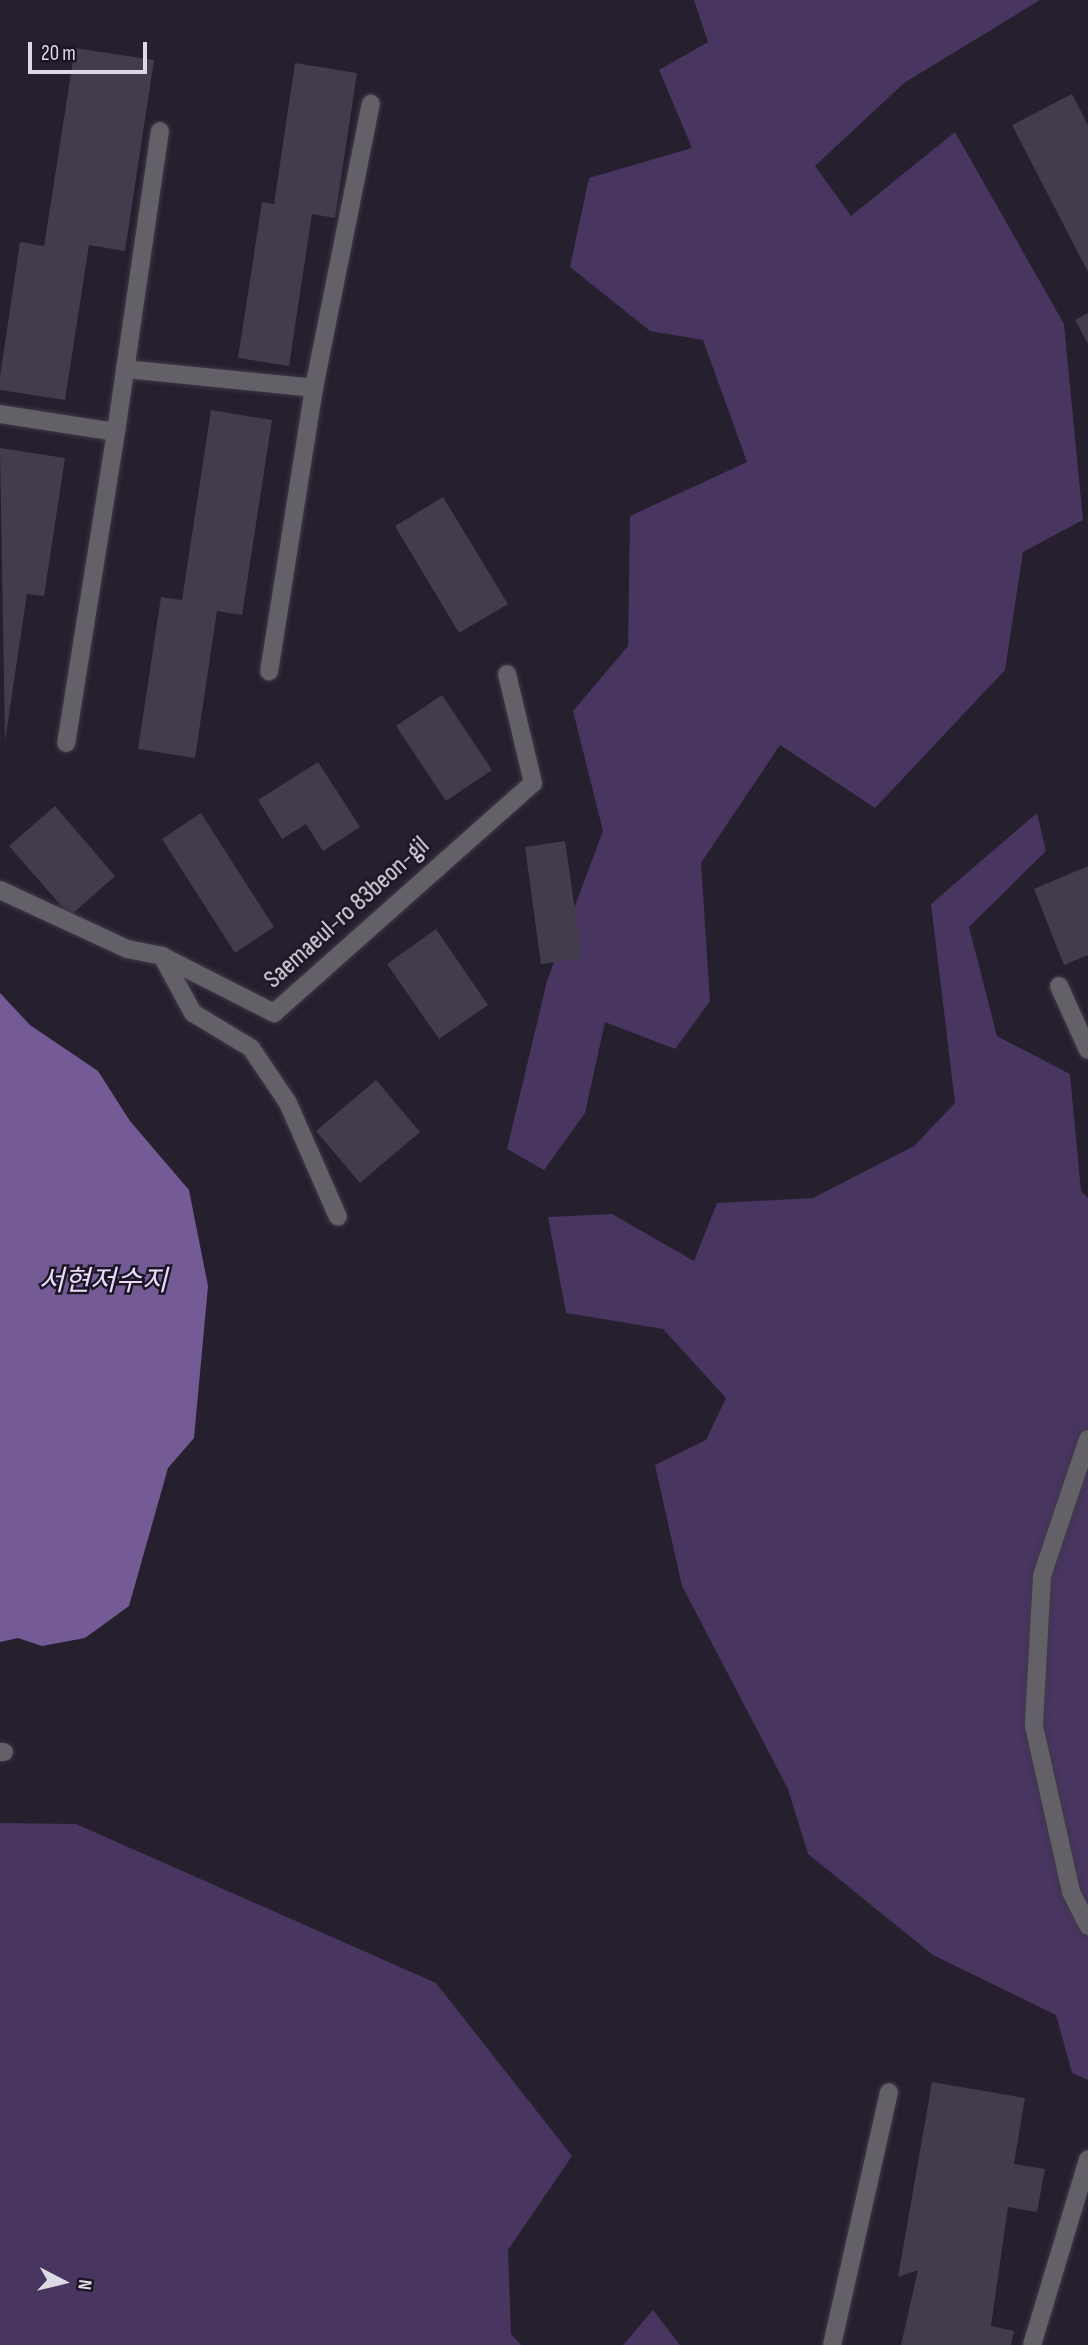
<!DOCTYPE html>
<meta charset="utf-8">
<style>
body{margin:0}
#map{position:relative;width:1088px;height:2345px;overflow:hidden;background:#251f2e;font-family:"Sofia Sans Condensed","Noto Sans KR",sans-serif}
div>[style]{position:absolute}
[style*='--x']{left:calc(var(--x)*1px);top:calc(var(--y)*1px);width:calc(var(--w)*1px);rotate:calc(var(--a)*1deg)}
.green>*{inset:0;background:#483560}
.water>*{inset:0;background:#745b95}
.building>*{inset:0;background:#423c4c}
.roads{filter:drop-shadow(0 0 2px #3f3948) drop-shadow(0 0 2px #3f3948)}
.service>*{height:18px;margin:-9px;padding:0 9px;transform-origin:9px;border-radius:9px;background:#636068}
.minor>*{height:18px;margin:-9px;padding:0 9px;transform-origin:9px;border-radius:9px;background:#636068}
span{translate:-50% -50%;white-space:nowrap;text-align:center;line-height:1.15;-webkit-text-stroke:5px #1c1624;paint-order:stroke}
.street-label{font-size:26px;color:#dedae5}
.water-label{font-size:28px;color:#e9dbfe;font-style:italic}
.north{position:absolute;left:28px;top:2247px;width:70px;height:70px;-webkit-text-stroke:5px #1c1624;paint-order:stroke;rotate:97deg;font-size:19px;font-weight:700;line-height:28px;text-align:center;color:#dedae5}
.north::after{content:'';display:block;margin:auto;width:24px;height:32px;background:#dedae5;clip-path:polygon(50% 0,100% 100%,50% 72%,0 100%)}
.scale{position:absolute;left:28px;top:42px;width:119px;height:32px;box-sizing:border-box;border:4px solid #dedae5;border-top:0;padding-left:9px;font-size:21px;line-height:24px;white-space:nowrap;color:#dedae5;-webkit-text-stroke:5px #1c1624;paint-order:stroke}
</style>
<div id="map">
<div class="green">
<i style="clip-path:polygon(694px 0,1040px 0,904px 83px,815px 166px,851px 216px,955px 132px,1064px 324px,1083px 520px,1023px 552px,1005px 670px,875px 808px,780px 745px,701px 863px,710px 1001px,675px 1049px,605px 1022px,585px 1113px,544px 1170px,507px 1149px,547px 981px,603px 831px,573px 711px,628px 646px,630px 516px,747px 462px,703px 340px,650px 331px,570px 267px,589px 178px,692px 148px,659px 70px,708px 42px)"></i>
<i style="clip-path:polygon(1037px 813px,1046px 851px,969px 927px,997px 1036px,1070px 1074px,1081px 1191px,1088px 1198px,1088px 2080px,1072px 2073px,1056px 2015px,933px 1955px,808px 1854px,788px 1789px,682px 1586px,655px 1465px,706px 1440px,726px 1398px,663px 1329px,566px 1313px,548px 1217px,612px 1214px,694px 1261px,717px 1203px,813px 1198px,914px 1146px,955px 1103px,931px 904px)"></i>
<i style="clip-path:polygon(0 1823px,76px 1824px,436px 1983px,572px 2156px,508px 2250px,511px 2334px,521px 2345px,0 2345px)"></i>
<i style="clip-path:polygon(653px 2310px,680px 2345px,623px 2345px)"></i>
</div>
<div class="water">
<i style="clip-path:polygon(0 993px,30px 1025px,98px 1071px,130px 1121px,189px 1190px,208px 1286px,194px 1438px,168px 1468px,129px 1606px,85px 1638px,42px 1646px,18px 1638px,0 1642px)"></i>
</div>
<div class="building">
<i style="clip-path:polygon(75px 48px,154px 60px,125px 251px,89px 245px,65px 400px,0 390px,0 377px,20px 242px,44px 246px)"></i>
<i style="clip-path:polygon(295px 63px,357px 73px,335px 218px,312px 214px,289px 366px,238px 358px,262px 202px,274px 204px)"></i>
<i style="clip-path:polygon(1072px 94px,1088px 125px,1088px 272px,1012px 125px)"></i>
<i style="clip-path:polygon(1088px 313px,1088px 344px,1075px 320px)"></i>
<i style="clip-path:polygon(211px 410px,272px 420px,242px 615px,217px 611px,195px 758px,138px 749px,161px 597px,182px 600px)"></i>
<i style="clip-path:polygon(0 448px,65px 458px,44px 596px,27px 594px,5px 741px)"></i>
<i style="clip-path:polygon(443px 497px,508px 604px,459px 633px,395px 526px)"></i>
<i style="clip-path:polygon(442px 695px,492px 770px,446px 801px,396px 726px)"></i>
<i style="clip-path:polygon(318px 762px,360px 827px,323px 851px,306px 824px,282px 839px,258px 800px)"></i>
<i style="clip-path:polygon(55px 806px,115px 876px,70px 916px,9px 846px)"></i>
<i style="clip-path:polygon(201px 813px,274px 927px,235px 953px,162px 839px)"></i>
<i style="clip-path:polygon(565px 841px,582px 958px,541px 964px,525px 847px)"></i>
<i style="clip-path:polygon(1088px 866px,1088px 955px,1064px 965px,1034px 889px)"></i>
<i style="clip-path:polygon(436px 929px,488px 1005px,439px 1039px,387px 964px)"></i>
<i style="clip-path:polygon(376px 1080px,420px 1132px,360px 1183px,316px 1131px)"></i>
<i style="clip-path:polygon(932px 2082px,1025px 2098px,1014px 2164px,1045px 2169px,1037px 2212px,1008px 2207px,991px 2326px,1014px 2331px,1011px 2345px,901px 2345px,918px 2270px,898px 2277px)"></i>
</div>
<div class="roads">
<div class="service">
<i style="--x:125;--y:369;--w:190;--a:5.7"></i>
<i style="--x:314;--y:388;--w:287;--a:99"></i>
<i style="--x:314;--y:388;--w:290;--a:-78.7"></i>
<i style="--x:0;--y:414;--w:117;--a:8.8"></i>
<i style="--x:116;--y:432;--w:315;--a:99.1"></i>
<i style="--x:116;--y:432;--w:304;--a:-81.7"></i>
<i style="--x:162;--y:956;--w:65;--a:61.5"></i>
<i style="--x:193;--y:1013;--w:68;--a:31.1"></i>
<i style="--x:251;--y:1048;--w:66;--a:56.1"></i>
<i style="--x:288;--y:1103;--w:124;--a:66.3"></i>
<i style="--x:1059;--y:986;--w:70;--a:65.6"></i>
<i style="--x:0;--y:1752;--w:4;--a:0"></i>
<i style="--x:832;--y:2345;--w:259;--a:-77.3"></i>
</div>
<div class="minor">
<i style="--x:0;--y:890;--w:140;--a:24.9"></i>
<i style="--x:127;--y:949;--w:36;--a:11"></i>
<i style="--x:162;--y:956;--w:126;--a:27"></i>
<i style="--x:274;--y:1013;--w:346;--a:-41.6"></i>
<i style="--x:533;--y:783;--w:112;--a:-103.4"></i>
<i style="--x:1088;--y:1439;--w:145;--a:108.6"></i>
<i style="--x:1042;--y:1576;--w:150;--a:93.1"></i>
<i style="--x:1034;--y:1726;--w:170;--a:77.4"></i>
<i style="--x:1071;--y:1892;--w:38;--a:63"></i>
<i style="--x:1032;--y:2345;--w:194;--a:-73.2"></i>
</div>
</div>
<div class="street-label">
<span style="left:347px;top:913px;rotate:-42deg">Saemaeul-ro 83beon-gil</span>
</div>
<div class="water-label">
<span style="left:103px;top:1282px">서현저수지</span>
</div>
<div class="north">N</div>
<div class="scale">20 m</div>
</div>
